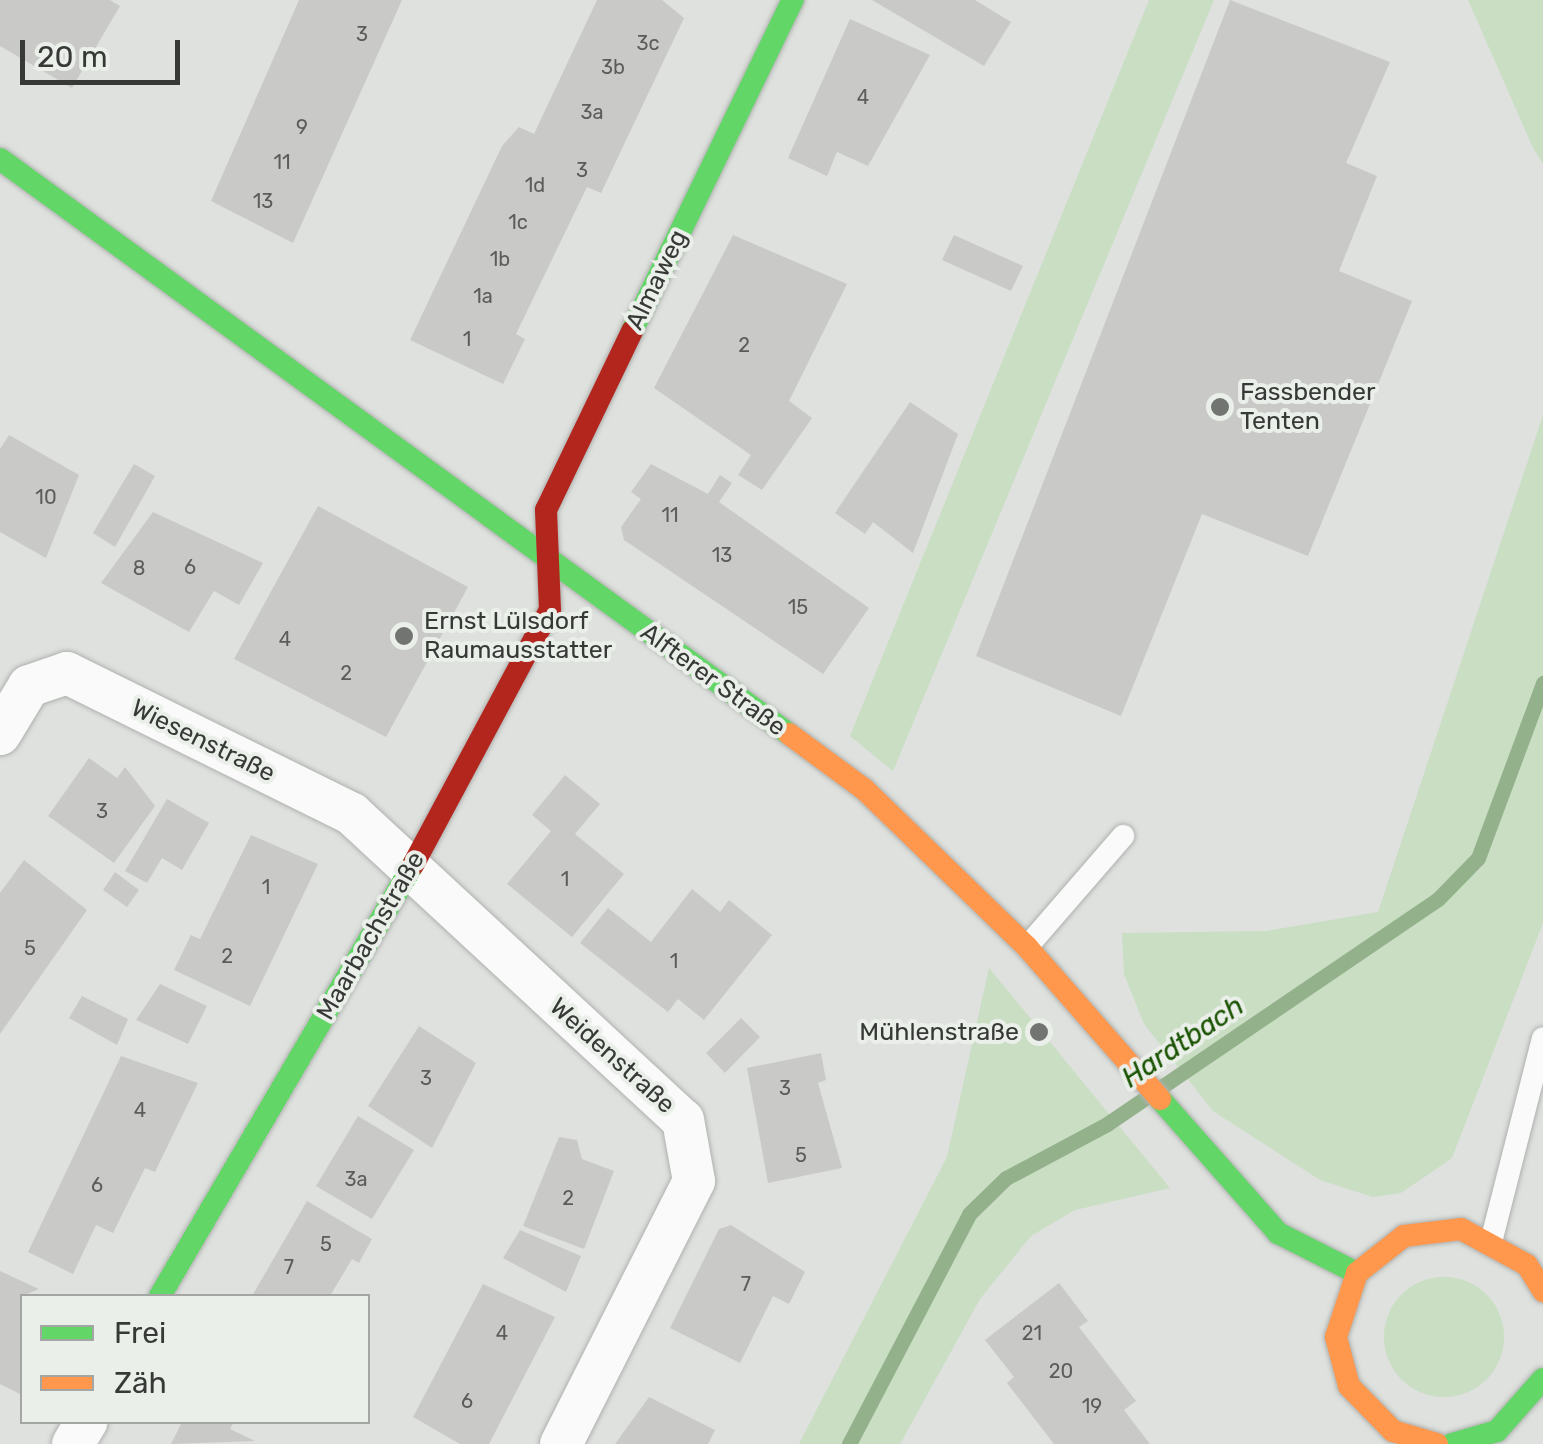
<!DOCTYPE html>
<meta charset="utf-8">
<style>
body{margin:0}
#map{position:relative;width:1543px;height:1444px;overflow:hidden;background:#dee1dd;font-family:Rubik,sans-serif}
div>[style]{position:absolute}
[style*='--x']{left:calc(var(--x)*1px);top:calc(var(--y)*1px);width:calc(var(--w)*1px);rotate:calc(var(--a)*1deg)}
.green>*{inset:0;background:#c9dec3}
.round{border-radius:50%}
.stream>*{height:15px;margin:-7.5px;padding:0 7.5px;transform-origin:7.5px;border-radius:7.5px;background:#93b28b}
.building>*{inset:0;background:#c9cac8}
.roads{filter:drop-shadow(0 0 2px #afb1af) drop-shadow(0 0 2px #afb1af)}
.lane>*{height:22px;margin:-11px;padding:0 11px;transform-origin:11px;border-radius:11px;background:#fafafa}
.street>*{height:42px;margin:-21px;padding:0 21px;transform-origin:21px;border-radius:21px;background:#fafafa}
.fast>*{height:22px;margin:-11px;padding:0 11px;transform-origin:11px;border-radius:11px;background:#63d668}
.slow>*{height:22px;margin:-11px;padding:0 11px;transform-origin:11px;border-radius:11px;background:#ff974d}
.jam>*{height:22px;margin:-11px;padding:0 11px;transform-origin:11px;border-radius:11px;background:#b3261e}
.dots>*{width:28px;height:28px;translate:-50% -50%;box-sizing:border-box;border:5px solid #ebefea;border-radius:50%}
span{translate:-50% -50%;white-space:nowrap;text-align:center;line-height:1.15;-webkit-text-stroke:8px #ebefea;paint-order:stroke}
.number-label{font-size:20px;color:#5c5d5b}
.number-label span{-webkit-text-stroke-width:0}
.street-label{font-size:25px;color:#373937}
.poi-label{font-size:25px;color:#373937}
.left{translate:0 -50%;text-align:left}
.right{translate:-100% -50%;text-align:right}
.water-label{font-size:28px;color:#1a5302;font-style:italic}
.legend{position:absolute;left:20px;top:1294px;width:350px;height:130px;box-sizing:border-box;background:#ebefea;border:2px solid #a3a6a2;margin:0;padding:12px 18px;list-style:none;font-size:30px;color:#373937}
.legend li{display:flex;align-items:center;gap:20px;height:50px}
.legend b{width:50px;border:2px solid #a3a6a2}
.scale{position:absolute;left:20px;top:40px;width:160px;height:45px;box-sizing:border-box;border:5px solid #373937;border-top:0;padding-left:12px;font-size:30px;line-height:35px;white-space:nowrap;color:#373937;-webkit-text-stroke:8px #ebefea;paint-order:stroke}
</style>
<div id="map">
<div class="green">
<i style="clip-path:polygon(1149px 0,1214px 0,893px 771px,850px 736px)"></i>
<i style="clip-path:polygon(1468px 0,1543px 0,1543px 164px,1533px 148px)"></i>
<i style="clip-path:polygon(1543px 415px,1543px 923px,1452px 1158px,1401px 1193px,1373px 1197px,1320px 1180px,1213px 1111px,1144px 1024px,1124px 974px,1122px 933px,1266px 931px,1378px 912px)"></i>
<i style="clip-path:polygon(989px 968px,1170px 1188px,1075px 1210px,1031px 1236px,980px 1299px,900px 1444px,799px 1444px,947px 1157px)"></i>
<i class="round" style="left:1384px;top:1277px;width:120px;height:120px"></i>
</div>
<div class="stream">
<i style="--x:849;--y:1444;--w:259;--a:-62.4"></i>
<i style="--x:969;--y:1214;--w:52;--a:-44.2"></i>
<i style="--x:1006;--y:1178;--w:115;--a:-28.1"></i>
<i style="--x:1107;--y:1124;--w:400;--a:-34.2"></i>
<i style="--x:1438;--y:899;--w:57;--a:-45.7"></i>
<i style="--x:1478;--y:858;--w:187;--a:-69.6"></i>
</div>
<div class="building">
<i style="clip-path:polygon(0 0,110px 0,120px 6px,72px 88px,0 46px)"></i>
<i style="clip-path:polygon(299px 0,402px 0,293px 243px,211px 201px)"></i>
<i style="clip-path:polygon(597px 0,662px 0,684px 18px,601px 193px,587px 187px,516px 334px,525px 339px,503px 384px,410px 340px,502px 146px,519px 127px,534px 134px)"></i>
<i style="clip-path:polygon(872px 0,975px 0,1011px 22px,984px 66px)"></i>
<i style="clip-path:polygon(1230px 0,1390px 62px,1346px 163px,1377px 176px,1339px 271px,1412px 301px,1308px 556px,1202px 514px,1121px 716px,976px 656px)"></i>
<i style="clip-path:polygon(850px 19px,930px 55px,868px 166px,837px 152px,827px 176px,788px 158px)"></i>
<i style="clip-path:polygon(733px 235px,847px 284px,789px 401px,812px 418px,762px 490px,738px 475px,751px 455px,654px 388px)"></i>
<i style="clip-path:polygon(954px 235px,1023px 266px,1011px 291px,942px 260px)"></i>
<i style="clip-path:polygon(910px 402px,958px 434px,913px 553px,873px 522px,865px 534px,835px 513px)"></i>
<i style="clip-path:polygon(9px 435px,79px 475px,46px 558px,0 532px,0 449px)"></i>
<i style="clip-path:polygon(134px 464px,155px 476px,115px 547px,93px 533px)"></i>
<i style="clip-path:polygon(651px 464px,708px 494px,720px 475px,732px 483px,719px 502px,869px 608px,823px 674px,624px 540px,621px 527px,641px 499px,631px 492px)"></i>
<i style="clip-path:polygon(318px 506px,468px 587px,386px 737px,234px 659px)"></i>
<i style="clip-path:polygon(153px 512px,263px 563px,239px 605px,214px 591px,189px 632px,101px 583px)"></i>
<i style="clip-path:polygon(89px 758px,117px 778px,125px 767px,155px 806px,114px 863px,48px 816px)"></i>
<i style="clip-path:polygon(565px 775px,600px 804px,575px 834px,624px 874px,572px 937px,507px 884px,551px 831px,532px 815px)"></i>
<i style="clip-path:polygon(167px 799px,209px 823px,182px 870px,162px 858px,147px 883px,125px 871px)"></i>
<i style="clip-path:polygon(251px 835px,318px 864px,250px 1006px,174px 970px,191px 935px,200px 939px)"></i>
<i style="clip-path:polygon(24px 860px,87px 910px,0 1034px,0 893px)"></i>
<i style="clip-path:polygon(115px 872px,139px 890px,127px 907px,103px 890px)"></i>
<i style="clip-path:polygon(692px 889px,720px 912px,729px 900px,772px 935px,704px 1020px,678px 999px,668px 1012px,580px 943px,608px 908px,651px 942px)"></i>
<i style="clip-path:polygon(160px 984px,207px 1006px,188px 1044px,136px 1020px)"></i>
<i style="clip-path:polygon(82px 996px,128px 1019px,117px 1045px,69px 1018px)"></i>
<i style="clip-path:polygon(741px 1018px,760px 1037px,725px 1073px,706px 1053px)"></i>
<i style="clip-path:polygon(419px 1026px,476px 1063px,432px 1148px,368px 1106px)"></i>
<i style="clip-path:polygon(821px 1053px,826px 1080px,818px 1083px,842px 1168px,768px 1183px,747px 1068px)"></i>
<i style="clip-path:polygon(121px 1056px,198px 1083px,155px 1172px,145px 1168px,113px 1233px,96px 1225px,73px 1274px,28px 1252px)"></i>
<i style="clip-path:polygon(358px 1116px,414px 1150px,372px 1219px,316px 1186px)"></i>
<i style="clip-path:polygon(559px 1137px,577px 1140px,582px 1159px,614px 1171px,584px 1249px,523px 1226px)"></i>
<i style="clip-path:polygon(307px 1201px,372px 1239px,359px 1263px,352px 1259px,330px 1296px,252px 1296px)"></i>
<i style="clip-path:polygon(731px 1225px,805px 1272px,789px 1304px,773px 1296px,740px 1363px,670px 1328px,719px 1229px)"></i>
<i style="clip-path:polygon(520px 1230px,581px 1256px,566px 1292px,503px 1258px)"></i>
<i style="clip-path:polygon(0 1271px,39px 1289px,22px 1296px,20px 1394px,0 1384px)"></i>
<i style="clip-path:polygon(1059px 1283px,1088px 1321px,1079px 1327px,1136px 1401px,1124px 1410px,1150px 1444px,1054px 1444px,1007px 1383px,1014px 1377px,985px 1340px)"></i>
<i style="clip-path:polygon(483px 1284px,555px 1317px,489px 1444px,460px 1444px,413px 1417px)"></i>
<i style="clip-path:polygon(649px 1397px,715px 1430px,708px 1444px,615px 1444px)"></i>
<i style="clip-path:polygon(182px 1422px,234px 1422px,230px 1429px,255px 1441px,171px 1444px)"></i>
</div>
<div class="roads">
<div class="lane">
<i style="--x:1027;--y:947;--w:147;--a:-49.1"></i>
<i style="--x:1492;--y:1238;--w:206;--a:-75.7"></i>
</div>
<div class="street">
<i style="--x:0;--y:734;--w:56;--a:-58.9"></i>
<i style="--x:29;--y:686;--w:40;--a:-18.9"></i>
<i style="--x:67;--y:673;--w:318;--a:26.3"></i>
<i style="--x:352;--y:814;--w:451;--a:42.8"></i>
<i style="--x:683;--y:1120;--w:62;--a:79.8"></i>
<i style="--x:694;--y:1181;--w:295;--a:116.8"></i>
<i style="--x:73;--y:1444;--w:26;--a:-59"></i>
</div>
<div class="fast">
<i style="--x:0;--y:159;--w:976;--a:36.08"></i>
<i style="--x:632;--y:331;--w:368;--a:-64.1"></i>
<i style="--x:1160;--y:1099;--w:179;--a:48.6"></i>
<i style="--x:1278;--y:1233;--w:89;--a:26.9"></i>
<i style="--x:160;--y:1296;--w:500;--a:-59.6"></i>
<i style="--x:1452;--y:1444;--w:47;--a:-16.1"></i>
<i style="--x:1497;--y:1431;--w:69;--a:-48.5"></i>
</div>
<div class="slow">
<i style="--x:789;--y:734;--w:93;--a:36.3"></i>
<i style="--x:864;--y:789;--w:227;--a:44.1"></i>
<i style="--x:1027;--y:947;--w:202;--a:48.8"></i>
<i style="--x:1437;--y:1444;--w:46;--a:-163.5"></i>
<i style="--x:1393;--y:1431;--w:63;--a:-134.4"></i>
<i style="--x:1349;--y:1386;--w:51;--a:-104.9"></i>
<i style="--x:1336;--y:1337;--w:67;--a:-71.8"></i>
<i style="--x:1357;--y:1273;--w:60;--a:-38.2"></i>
<i style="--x:1404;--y:1236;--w:57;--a:-7"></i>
<i style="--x:1461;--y:1229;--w:75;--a:28.6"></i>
<i style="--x:1527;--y:1265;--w:31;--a:58"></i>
</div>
<div class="jam">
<i style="--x:413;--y:865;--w:289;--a:-61.8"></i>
<i style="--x:550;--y:610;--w:100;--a:-92.3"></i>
<i style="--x:546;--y:510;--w:199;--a:-64.3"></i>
</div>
</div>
<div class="dots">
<i style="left:1220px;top:407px;background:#717471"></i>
<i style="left:404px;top:636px;background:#717471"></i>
<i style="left:1039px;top:1032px;background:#717471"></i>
</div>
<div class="number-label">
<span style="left:362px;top:34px">3</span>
<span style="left:648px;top:43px">3c</span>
<span style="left:613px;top:67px">3b</span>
<span style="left:863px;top:97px">4</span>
<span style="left:592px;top:112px">3a</span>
<span style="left:302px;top:127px">9</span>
<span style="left:282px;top:162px">11</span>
<span style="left:582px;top:170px">3</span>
<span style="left:535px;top:185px">1d</span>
<span style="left:263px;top:201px">13</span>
<span style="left:518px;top:222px">1c</span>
<span style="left:500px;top:259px">1b</span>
<span style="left:483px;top:296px">1a</span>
<span style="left:467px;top:339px">1</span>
<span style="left:744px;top:345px">2</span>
<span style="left:46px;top:497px">10</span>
<span style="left:670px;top:515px">11</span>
<span style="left:722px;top:555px">13</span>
<span style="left:190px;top:567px">6</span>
<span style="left:139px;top:568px">8</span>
<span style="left:798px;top:607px">15</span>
<span style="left:285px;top:639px">4</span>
<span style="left:346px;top:673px">2</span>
<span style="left:102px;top:811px">3</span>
<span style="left:565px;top:879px">1</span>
<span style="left:266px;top:887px">1</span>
<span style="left:30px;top:948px">5</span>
<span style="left:227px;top:956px">2</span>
<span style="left:674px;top:961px">1</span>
<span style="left:426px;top:1078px">3</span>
<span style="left:785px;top:1088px">3</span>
<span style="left:140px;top:1110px">4</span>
<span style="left:801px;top:1155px">5</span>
<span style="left:356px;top:1179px">3a</span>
<span style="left:97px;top:1185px">6</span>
<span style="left:568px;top:1198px">2</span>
<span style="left:326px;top:1244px">5</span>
<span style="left:289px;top:1267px">7</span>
<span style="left:746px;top:1284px">7</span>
<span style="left:502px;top:1333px">4</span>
<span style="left:1032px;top:1333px">21</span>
<span style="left:1061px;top:1371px">20</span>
<span style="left:467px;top:1401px">6</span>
<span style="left:1092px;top:1406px">19</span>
</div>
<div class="street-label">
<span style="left:657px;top:280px;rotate:-64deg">Almaweg</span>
<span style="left:713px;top:680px;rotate:36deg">Alfterer Straße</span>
<span style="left:203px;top:741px;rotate:26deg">Wiesenstraße</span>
<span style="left:371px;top:936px;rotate:-60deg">Maarbachstraße</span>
<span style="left:612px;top:1056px;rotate:42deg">Weidenstraße</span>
</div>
<div class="poi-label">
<span class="left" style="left:1240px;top:407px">Fassbender<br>Tenten</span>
<span class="left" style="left:424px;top:636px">Ernst Lülsdorf<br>Raumausstatter</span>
<span class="right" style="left:1019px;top:1032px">Mühlenstraße</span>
</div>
<div class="water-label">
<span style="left:1183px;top:1042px;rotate:-34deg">Hardtbach</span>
</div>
<ul class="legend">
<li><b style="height:12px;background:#63d668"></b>Frei</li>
<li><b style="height:12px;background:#ff974d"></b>Zäh</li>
</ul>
<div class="scale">20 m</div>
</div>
